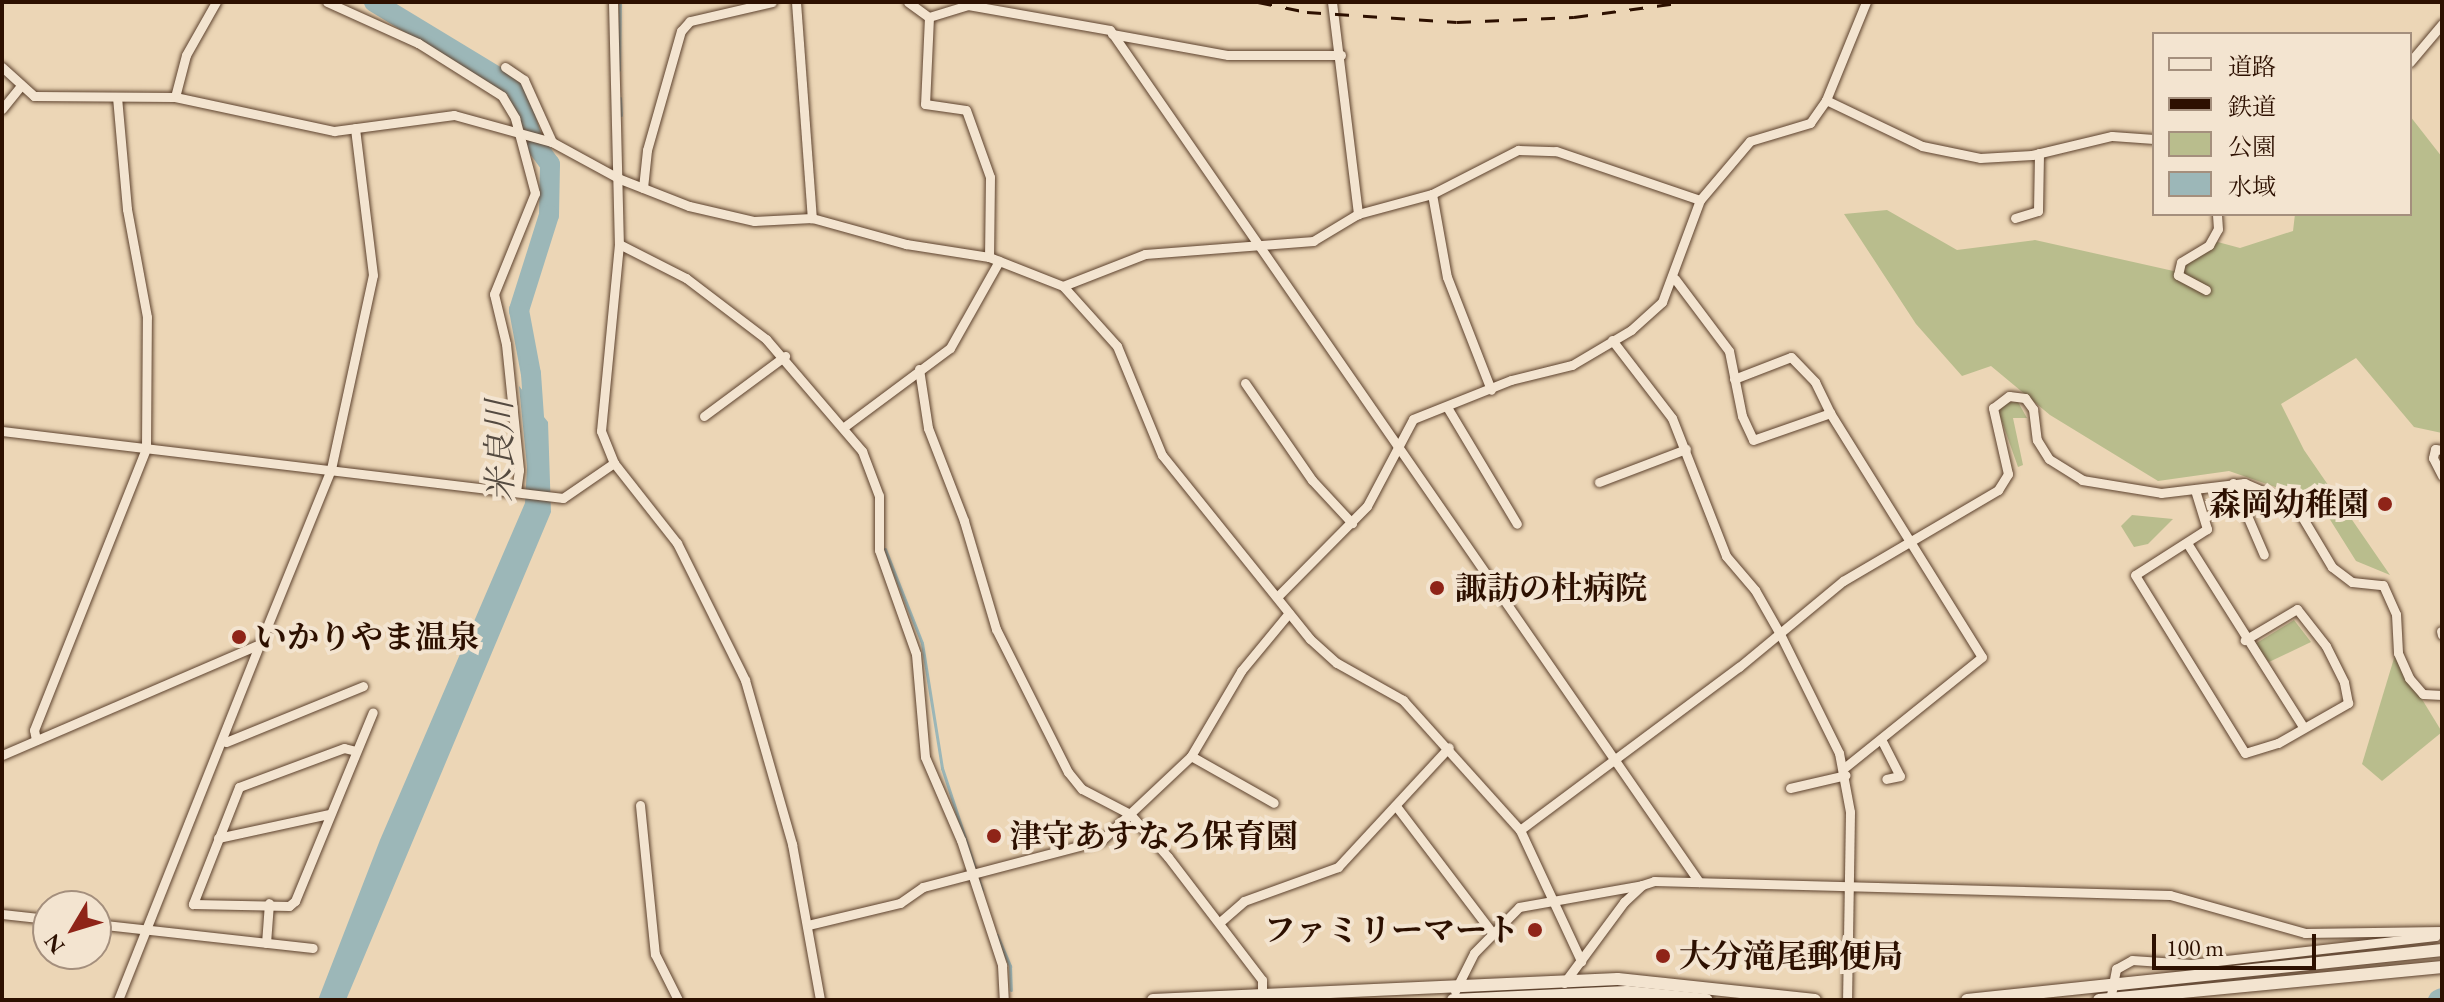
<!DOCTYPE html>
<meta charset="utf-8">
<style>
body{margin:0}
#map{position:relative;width:2444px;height:1002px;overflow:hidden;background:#ecd6b6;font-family:"EB Garamond","Noto Serif JP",serif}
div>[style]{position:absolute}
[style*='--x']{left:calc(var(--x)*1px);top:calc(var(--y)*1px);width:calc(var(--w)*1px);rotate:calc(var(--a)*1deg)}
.green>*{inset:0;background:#b9bd8d}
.water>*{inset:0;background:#9cb7b8}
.stream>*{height:3px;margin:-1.5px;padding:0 1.5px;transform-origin:1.5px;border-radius:1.5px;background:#9cb7b8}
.river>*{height:20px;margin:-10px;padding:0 10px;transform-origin:10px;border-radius:10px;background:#9cb7b8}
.roads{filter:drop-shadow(0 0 2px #5d422e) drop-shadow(0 0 2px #5d422e)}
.street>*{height:9px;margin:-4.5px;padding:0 4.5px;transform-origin:4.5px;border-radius:4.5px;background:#f3e4d0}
.secondary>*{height:12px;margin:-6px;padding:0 6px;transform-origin:6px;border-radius:6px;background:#f3e4d0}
.rail>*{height:3px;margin-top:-1.5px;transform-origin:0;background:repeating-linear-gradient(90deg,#2d1000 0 14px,transparent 0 28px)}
.dots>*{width:22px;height:22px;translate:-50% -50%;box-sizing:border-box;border:4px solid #f3e4d0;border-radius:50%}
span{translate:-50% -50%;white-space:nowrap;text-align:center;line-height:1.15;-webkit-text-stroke:8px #f3e4d0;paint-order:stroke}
.poi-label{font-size:32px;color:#2d1000;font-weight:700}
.right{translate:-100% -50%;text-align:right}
.left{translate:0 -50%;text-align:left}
.water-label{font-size:34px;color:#544a40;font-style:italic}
.frame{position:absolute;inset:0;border:4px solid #2d1000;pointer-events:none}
.legend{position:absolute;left:2152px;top:32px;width:260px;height:184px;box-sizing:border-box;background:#f3e4d0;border:2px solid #a48f7d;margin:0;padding:10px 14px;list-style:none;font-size:24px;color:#2d1000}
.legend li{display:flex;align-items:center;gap:16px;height:40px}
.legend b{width:40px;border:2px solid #a48f7d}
.north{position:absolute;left:32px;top:890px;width:80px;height:80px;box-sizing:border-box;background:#f3e4d0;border:2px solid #a48f7d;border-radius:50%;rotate:232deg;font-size:22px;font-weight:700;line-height:32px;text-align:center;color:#2d1000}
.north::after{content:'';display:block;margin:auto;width:28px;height:36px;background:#8f2418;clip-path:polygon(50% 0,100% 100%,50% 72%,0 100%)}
.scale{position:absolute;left:2152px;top:934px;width:164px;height:36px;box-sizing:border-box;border:4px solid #2d1000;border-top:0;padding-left:10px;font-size:24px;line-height:28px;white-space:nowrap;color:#2d1000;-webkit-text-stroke:6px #f3e4d0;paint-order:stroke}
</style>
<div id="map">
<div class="green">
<i style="clip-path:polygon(2410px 116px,2442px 157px,2442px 433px,2414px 427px,2356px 358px,2281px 404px,2304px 450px,2390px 575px,2356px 561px,2329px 518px,2287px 491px,2229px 471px,2158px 481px,2050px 415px,1991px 366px,1962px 376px,1916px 324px,1844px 214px,1887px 210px,1957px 250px,2035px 240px,2178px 272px,2214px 241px,2240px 248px,2293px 231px,2295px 214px,2410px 214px)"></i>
<i style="clip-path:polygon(2018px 402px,2027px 418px,2013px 418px,2023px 465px,2018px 467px,1999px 413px,2004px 403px)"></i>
<i style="clip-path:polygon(2132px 515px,2173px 519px,2148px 544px,2134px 547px,2121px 526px)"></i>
<i style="clip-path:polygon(2294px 620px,2311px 642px,2269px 662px,2255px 644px)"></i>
<i style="clip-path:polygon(2395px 655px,2442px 732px,2382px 781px,2362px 764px)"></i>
</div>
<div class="water">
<i style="clip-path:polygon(519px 386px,548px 422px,551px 512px,346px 1000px,318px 1000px,380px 840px,525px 503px,527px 467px)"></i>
</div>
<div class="stream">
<i style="--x:619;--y:70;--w:68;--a:-89.2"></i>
<i style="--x:620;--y:98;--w:17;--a:87"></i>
<i style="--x:885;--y:549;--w:101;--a:68.5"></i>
<i style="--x:922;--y:643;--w:127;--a:80.9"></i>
<i style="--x:942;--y:768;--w:128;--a:71.8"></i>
<i style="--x:997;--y:935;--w:34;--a:67"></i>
<i style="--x:1010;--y:966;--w:24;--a:88"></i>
</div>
<div class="river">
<i style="--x:374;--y:2;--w:166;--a:31.2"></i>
<i style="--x:516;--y:88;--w:56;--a:72.2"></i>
<i style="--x:533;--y:141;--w:29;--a:54"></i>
<i style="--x:550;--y:164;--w:51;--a:91.1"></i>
<i style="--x:549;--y:215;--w:100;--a:107.5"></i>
<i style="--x:519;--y:310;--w:65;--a:79.4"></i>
<i style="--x:531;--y:374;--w:57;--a:86"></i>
<i style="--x:2438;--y:1000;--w:4;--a:-27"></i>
</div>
<div class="roads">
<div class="street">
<i style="--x:327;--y:2;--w:100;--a:24.3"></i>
<i style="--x:418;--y:43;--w:99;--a:32.2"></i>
<i style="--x:502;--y:96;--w:26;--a:59"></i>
<i style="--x:515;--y:118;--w:78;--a:75.1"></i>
<i style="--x:535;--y:193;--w:109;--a:112.1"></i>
<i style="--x:494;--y:294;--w:51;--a:76.5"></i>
<i style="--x:506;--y:344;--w:127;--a:84.1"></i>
<i style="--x:519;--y:470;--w:22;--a:98"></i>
<i style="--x:613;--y:2;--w:242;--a:88.6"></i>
<i style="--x:619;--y:244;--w:188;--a:95.5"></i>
<i style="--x:601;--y:431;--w:35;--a:68"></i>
<i style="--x:614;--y:463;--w:102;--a:51.8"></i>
<i style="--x:677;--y:543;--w:153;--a:63.6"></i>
<i style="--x:745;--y:680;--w:171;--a:74"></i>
<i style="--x:792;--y:844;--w:158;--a:79.8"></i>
<i style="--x:796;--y:2;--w:217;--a:85.8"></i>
<i style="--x:908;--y:2;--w:26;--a:36"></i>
<i style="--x:929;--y:17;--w:41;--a:-17.1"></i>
<i style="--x:968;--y:5;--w:144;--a:10"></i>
<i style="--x:1110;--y:30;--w:1036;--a:55.34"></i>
<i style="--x:1332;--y:2;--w:214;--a:83"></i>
<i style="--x:929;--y:17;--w:87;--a:92.6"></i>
<i style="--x:925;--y:104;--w:41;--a:8.3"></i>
<i style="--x:966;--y:110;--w:71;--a:70.3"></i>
<i style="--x:990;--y:177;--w:80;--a:90.7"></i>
<i style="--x:1112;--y:34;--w:118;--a:10.3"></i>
<i style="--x:1228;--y:55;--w:113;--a:0"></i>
<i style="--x:2410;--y:62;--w:50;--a:-49.9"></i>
<i style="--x:2;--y:67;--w:43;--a:42.2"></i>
<i style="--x:34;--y:96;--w:141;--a:0.4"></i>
<i style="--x:175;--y:97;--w:163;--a:12.1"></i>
<i style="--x:334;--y:131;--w:121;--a:-7.6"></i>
<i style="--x:454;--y:115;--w:102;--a:15.4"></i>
<i style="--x:552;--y:142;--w:77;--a:28.6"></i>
<i style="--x:620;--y:179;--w:74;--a:21.4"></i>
<i style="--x:689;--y:206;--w:67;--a:13"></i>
<i style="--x:754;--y:221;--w:58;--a:-3"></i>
<i style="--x:812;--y:218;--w:98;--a:15.5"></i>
<i style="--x:906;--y:244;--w:84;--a:8.9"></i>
<i style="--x:989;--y:257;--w:79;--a:21.4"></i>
<i style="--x:1063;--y:286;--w:81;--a:48"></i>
<i style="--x:1117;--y:346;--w:118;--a:67.6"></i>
<i style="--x:1162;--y:455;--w:236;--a:51.2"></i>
<i style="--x:1310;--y:639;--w:36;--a:42"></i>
<i style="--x:1337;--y:663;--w:76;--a:29.3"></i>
<i style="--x:1403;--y:700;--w:175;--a:48"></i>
<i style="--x:1520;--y:830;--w:145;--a:65"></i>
<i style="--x:505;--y:67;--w:23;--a:34"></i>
<i style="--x:524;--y:80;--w:68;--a:65.7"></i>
<i style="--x:175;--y:97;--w:43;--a:-75.3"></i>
<i style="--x:186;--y:55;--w:61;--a:-60.5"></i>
<i style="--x:1826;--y:100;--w:106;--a:25.6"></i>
<i style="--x:1922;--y:146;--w:59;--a:11.7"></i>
<i style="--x:1980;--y:158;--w:52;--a:-3.3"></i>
<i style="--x:2032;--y:155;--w:82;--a:-13.4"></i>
<i style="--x:2112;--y:136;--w:42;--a:4.1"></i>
<i style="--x:2;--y:109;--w:28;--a:-51"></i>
<i style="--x:643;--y:188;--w:38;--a:-84"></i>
<i style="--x:647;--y:150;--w:124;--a:-74.1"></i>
<i style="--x:681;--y:31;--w:13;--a:-48"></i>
<i style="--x:690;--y:21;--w:84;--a:-13"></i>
<i style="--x:1432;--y:194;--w:84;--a:79.8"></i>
<i style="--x:1447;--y:277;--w:121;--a:68.7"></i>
<i style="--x:2015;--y:218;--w:24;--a:-17"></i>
<i style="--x:2038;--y:211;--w:58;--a:-89"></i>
<i style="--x:619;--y:244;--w:75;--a:26.9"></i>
<i style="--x:686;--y:278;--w:101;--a:37.3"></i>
<i style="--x:766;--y:339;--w:148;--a:49.4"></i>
<i style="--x:862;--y:451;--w:48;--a:69.3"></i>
<i style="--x:879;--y:496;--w:54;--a:90"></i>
<i style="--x:879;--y:550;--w:110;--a:70.4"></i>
<i style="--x:916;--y:654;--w:103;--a:85"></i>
<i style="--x:925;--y:757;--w:90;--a:66.6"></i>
<i style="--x:961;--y:840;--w:132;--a:71.8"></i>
<i style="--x:1002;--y:965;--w:35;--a:87"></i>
<i style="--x:1675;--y:279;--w:90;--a:53.1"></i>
<i style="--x:1729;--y:351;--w:66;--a:78.7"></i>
<i style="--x:1742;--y:416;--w:26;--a:65"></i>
<i style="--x:1753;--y:440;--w:82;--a:-19.3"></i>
<i style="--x:1830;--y:413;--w:287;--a:58.1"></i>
<i style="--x:1982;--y:657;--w:177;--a:141.2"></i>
<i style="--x:1063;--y:286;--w:88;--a:-21.3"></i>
<i style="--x:1145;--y:254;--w:169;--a:-4.4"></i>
<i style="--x:1313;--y:241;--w:52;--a:-31"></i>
<i style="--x:1358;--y:214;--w:77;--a:-15.1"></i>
<i style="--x:1432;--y:194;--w:97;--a:-27.1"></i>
<i style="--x:1518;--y:150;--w:38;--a:2"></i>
<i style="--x:1556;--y:151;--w:152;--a:18.8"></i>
<i style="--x:2206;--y:290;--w:32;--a:-152"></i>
<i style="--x:2178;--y:275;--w:13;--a:-77"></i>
<i style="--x:2181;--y:262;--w:33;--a:-31"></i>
<i style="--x:2209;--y:245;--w:18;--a:-61"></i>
<i style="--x:2218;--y:229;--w:15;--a:-94"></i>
<i style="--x:1612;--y:340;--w:98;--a:52.4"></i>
<i style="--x:1672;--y:418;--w:148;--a:68.6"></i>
<i style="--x:1726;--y:556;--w:45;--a:49.5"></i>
<i style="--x:1755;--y:590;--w:51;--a:60.4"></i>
<i style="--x:1780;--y:634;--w:133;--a:63.6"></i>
<i style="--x:1839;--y:753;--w:60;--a:79.4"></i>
<i style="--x:1850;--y:812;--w:188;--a:90.9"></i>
<i style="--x:919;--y:369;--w:60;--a:81.3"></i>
<i style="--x:928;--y:428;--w:100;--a:68.8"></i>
<i style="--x:964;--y:521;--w:113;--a:73.5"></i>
<i style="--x:996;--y:629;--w:160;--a:63.3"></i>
<i style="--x:1068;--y:772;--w:22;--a:51"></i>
<i style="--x:1082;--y:789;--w:54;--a:27.5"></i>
<i style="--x:1130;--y:814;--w:57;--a:48.5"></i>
<i style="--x:1168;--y:857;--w:155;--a:52.6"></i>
<i style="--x:1262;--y:980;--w:19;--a:90"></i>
<i style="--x:1734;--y:379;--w:61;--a:-21.1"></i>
<i style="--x:1791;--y:357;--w:35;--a:46"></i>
<i style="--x:1815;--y:382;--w:34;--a:64"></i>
<i style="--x:1245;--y:383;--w:118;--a:55.4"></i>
<i style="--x:1312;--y:480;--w:59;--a:47.1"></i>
<i style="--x:1447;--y:407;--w:136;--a:59.1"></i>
<i style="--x:704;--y:416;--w:101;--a:-36.5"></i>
<i style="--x:844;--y:427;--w:132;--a:-36.7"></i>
<i style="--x:950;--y:348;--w:100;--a:-60.6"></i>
<i style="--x:2;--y:431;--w:565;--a:6.81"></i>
<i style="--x:563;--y:498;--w:62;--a:-34.5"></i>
<i style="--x:2442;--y:450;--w:7;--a:-172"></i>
<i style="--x:2435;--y:449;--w:9;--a:103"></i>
<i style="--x:2433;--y:458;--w:20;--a:63"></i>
<i style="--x:1599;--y:482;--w:93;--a:-20.8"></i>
<i style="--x:2233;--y:483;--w:78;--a:66.7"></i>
<i style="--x:2195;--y:490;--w:41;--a:72.9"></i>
<i style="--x:2207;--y:529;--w:85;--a:147.4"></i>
<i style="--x:2135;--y:575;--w:209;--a:58.3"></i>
<i style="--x:2245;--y:753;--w:34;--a:-17"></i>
<i style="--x:2278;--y:743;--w:81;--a:-29.7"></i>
<i style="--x:2348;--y:703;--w:21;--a:-101"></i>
<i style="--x:2344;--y:682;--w:40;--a:-116.6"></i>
<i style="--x:2326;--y:646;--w:47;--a:-128.1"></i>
<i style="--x:2297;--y:609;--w:61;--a:149.2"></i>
<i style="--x:2187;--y:543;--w:215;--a:57.7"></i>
<i style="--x:1277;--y:597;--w:128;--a:-45.3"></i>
<i style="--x:1367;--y:506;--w:98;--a:-62.1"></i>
<i style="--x:1413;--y:419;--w:105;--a:-21.7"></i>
<i style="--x:1511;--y:380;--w:63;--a:-13.8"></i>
<i style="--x:1572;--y:365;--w:69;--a:-30.7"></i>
<i style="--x:1631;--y:330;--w:42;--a:-42.1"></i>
<i style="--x:1662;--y:302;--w:109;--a:-69.6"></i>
<i style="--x:1700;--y:200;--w:77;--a:-49.7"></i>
<i style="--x:1750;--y:141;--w:63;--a:-16.7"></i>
<i style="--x:1810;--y:123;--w:28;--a:-55"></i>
<i style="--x:1826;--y:100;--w:106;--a:-67.8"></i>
<i style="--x:2441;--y:631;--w:4;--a:76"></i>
<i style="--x:36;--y:740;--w:10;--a:-101"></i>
<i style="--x:34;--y:730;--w:303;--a:-68.3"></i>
<i style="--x:146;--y:448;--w:131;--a:-89.6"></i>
<i style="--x:147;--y:317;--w:110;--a:-100.5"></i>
<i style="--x:127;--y:209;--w:112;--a:-95.1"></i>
<i style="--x:1882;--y:741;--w:39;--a:63"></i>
<i style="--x:1900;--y:776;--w:14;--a:168"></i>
<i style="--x:226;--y:742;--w:148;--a:-22.2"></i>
<i style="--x:356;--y:751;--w:12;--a:-166"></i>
<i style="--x:344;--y:748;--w:112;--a:159.6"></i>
<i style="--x:239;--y:787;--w:126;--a:111.5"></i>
<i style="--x:193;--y:904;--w:96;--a:1.2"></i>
<i style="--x:289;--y:906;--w:8;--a:-40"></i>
<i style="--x:295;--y:901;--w:204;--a:-67.6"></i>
<i style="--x:2;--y:755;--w:281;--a:-23.3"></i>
<i style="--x:260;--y:644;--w:189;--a:-67.9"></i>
<i style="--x:331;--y:469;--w:198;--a:-77.8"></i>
<i style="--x:373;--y:275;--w:148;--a:-97"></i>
<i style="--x:1191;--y:756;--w:95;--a:29.5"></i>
<i style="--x:1790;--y:788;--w:57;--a:-13.1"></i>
<i style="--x:640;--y:805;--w:150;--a:84.3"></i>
<i style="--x:655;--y:954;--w:51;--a:63.4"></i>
<i style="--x:1396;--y:806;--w:157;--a:52.8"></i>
<i style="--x:1520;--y:830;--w:273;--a:-36.7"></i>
<i style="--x:1739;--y:667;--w:135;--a:-39.6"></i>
<i style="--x:1843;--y:581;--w:180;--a:-30.4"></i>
<i style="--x:1998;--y:490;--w:19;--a:-58"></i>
<i style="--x:2008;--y:474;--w:68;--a:-102.8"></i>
<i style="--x:1993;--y:408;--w:20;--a:-37"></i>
<i style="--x:2009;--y:396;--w:16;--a:7"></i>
<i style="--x:2025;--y:398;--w:14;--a:54"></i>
<i style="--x:2033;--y:409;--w:31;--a:83"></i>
<i style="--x:2037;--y:440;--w:22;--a:58"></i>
<i style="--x:2049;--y:459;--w:39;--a:32"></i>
<i style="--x:2082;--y:480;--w:80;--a:9.3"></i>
<i style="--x:2161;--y:493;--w:84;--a:-6.9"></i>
<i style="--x:2244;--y:483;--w:56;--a:23.3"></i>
<i style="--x:2295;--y:505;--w:72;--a:59.2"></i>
<i style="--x:2332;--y:567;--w:25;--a:37"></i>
<i style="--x:2352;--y:582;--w:31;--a:6"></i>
<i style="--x:2383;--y:585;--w:32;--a:66"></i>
<i style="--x:2396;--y:614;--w:39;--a:87"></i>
<i style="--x:2398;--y:653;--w:27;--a:66"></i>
<i style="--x:2409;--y:678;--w:21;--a:49"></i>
<i style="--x:2423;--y:694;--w:19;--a:3"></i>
<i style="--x:218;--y:838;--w:114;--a:-12.2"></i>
<i style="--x:2;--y:914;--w:46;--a:6.2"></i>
<i style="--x:1220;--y:922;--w:32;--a:-41"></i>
<i style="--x:1244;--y:901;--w:100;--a:-19.9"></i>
<i style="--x:1338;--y:867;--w:163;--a:-47.2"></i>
<i style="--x:96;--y:924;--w:218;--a:6.3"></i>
<i style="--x:808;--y:925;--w:95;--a:-13.4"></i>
<i style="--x:900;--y:903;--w:28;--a:-35"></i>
<i style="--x:923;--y:887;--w:185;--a:-14.7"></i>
<i style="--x:1102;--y:840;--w:122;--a:-43.3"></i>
<i style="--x:1191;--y:756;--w:99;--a:-59.5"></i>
<i style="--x:1241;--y:671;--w:75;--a:-50.4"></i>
<i style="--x:266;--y:943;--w:40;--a:-85.7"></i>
<i style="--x:1564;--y:983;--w:101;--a:-53.5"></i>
<i style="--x:1624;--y:902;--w:25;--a:-43"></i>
<i style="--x:1642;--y:885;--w:13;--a:-18"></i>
<i style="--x:1654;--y:881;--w:516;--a:1.55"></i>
<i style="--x:2170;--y:895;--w:140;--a:15.7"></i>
<i style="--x:2305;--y:933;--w:137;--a:-0.8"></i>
<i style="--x:1455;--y:991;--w:42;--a:-63.4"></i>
<i style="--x:1474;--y:953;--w:64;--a:-45.6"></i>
<i style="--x:1519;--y:907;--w:125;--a:-10.1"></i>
<i style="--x:118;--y:1000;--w:383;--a:-68.3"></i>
<i style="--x:2110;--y:1000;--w:32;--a:-79"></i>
<i style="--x:2116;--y:969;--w:18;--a:-29"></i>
<i style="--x:2132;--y:960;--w:59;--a:3.9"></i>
<i style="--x:2191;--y:964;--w:246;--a:-6.5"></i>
</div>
<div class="secondary">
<i style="--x:1153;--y:1000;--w:465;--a:-2.6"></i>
<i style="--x:1618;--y:979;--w:198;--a:6.1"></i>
<i style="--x:1453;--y:1000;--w:174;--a:-2.6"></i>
<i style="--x:1627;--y:992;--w:80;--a:5.7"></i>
<i style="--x:1967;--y:1000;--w:478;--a:-6"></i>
<i style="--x:2099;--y:1000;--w:345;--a:-5.5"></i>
</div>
</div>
<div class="rail">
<i style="--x:1258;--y:2;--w:50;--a:11.5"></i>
<i style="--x:1307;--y:12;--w:150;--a:3.8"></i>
<i style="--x:1457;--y:22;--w:117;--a:-2.4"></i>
<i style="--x:1574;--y:17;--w:112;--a:-7.7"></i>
</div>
<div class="dots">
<i style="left:2385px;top:504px;background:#8f2418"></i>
<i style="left:1437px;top:588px;background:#8f2418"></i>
<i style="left:239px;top:637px;background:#8f2418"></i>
<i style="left:994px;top:836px;background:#8f2418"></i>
<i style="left:1535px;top:930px;background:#8f2418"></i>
<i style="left:1663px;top:956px;background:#8f2418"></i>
</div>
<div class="poi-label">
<span class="right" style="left:2369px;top:504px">森岡幼稚園</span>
<span class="left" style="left:1455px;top:588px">諏訪の杜病院</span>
<span class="left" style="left:255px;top:637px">いかりやま温泉</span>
<span class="left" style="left:1010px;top:836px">津守あすなろ保育園</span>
<span class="right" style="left:1519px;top:930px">ファミリーマート</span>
<span class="left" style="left:1679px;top:956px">大分滝尾郵便局</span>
</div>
<div class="water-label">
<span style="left:500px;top:451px;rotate:-91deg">米良川</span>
</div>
<div class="frame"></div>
<ul class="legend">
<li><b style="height:10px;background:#f3e4d0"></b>道路</li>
<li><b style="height:10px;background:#2d1000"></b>鉄道</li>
<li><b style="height:22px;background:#b9bd8d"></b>公園</li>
<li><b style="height:22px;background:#9cb7b8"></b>水域</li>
</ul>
<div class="north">N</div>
<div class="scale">100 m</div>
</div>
